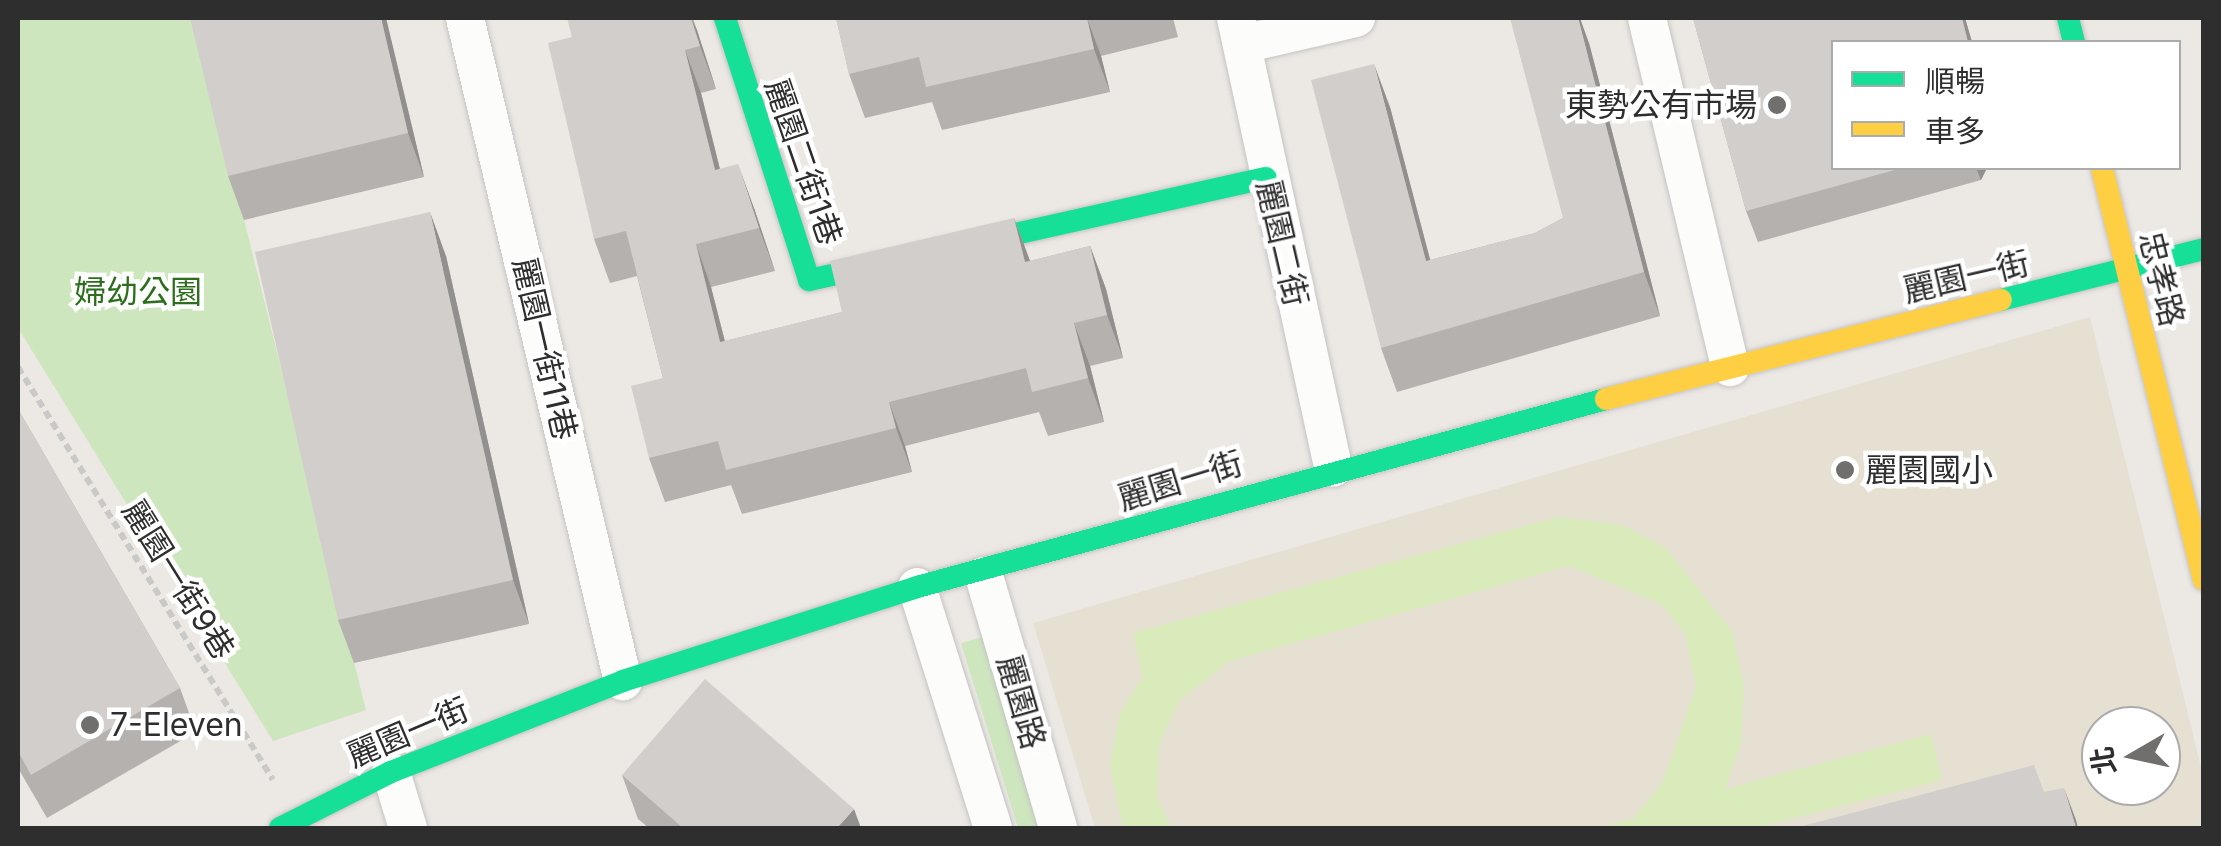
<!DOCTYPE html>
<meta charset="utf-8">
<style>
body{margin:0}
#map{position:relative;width:2221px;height:846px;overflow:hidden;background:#ece8e4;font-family:Inter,"Noto Sans TC",sans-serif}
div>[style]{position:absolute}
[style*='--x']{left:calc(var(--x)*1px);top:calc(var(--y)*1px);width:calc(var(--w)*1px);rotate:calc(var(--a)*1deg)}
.education>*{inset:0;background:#e6e0d3}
.green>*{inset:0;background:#cee6be}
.pitch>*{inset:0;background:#d9eabb}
.path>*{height:6px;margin-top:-3px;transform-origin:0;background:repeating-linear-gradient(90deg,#c9c9c8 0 8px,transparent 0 13px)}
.roads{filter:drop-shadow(0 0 2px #c5c4c5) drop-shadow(0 0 2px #c5c4c5)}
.street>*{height:38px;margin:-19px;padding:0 19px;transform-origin:19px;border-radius:19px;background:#fcfcfb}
.fast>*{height:22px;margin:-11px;padding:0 11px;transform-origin:11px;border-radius:11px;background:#16e098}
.slow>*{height:22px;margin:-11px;padding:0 11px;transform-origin:11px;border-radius:11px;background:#ffcf43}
.wall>*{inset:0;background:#b4b1af}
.shaded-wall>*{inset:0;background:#92908e}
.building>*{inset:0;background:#d1cecb}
.dots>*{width:28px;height:28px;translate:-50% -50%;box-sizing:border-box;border:5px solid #fff;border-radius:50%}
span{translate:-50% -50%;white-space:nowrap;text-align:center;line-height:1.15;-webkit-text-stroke:9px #fff;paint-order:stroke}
.poi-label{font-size:32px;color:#2e2e2e}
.right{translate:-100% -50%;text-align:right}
.left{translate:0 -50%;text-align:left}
.street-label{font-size:32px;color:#2e2e2e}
.park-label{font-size:32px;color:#2c6e1b}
.frame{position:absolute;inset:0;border:20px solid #2e2e2e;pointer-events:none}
.legend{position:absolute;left:1831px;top:40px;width:350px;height:130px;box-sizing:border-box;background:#fff;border:2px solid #ababab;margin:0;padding:12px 18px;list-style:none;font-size:30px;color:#2e2e2e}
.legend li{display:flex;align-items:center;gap:20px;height:50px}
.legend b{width:50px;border:2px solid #ababab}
.north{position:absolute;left:2081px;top:706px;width:100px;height:100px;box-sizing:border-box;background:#fff;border:2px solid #ababab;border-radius:50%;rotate:261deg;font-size:28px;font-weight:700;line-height:40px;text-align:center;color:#2e2e2e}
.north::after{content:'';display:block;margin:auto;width:35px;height:45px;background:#706f6e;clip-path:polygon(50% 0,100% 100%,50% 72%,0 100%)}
</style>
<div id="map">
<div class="education">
<i style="clip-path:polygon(evenodd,2090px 317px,2203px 775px,2203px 828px,1095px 828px,1033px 623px,2090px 317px,2101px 726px,2161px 726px,2161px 786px,2101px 786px,2101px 726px)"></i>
</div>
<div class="green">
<i style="clip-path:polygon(18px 18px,194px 18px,366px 710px,273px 741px,18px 328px)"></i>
<i style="clip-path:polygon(986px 636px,1045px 828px,1018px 828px,961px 643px)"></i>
</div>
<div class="pitch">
<i style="clip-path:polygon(1558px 517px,1623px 525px,1666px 548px,1732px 631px,1744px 686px,1741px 743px,1725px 789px,1931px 734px,1942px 780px,1756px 828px,1596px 828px,1633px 819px,1663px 781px,1696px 686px,1685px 634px,1661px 604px,1569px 566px,1230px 661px,1180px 700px,1159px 744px,1157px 796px,1171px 828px,1123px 828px,1110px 765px,1120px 713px,1143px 677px,1133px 633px)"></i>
</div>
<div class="path">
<i style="--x:18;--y:367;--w:485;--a:58.3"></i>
</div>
<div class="roads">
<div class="street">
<i style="--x:465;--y:18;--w:682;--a:76.6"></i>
<i style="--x:1236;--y:18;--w:460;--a:77.8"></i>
<i style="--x:1647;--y:18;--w:359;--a:76.6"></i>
<i style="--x:1243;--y:44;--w:116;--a:-13"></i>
<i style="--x:984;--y:576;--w:263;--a:73.6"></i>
<i style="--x:917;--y:587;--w:253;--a:72.5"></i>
<i style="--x:391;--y:772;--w:59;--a:73.1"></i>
</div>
<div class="fast">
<i style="--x:725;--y:18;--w:275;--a:72.2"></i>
<i style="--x:809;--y:280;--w:468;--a:-12.6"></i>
<i style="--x:2068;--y:18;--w:25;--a:76"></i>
<i style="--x:2001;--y:300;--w:209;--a:-14.1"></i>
<i style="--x:280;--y:828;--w:124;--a:-26.8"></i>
<i style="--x:391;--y:772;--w:249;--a:-21.4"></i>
<i style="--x:623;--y:681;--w:309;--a:-17.7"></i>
<i style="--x:917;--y:587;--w:714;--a:-15.26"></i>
</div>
<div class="slow">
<i style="--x:2102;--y:168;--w:424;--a:76.1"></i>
<i style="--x:1606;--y:399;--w:407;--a:-14.1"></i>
</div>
</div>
<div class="wall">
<i style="clip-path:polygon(386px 18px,424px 177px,244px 220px,228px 176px)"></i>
<i style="clip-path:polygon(693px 18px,716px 89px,701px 93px,720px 169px,754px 208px,775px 271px,711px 287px,725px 341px,842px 312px,1014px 218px,1030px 261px,1090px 246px,1106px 289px,1123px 358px,1090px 366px,1104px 422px,1048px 436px,1039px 412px,905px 446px,912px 472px,742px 514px,731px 485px,665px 502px,649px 458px,663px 378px,637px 276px,610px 283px,594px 239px,572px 37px)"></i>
<i style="clip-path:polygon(836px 18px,1173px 18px,1178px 37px,1101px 56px,1110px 92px,942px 130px,932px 102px,865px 118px,849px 74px)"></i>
<i style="clip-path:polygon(1693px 18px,1965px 18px,1972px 42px,1834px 42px,1834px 168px,1987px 168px,1981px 180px,1758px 242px,1746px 211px)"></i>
<i style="clip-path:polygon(1589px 43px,1660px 316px,1397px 392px,1381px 348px,1390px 107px,1430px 260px,1535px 233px,1563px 218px)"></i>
<i style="clip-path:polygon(446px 256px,529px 624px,354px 663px,338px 620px)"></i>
<i style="clip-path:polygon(18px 409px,180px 688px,196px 732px,47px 818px,18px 768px)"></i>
<i style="clip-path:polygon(622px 775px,861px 828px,649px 828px,638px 819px)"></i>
</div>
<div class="shaded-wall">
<i style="clip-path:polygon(381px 18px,386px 18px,424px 177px,408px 133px)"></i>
<i style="clip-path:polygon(691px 18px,697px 30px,716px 89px,700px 46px)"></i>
<i style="clip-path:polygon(1087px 18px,1101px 56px,1110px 92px,1094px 49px)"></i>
<i style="clip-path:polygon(1578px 18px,1580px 18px,1589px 43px,1660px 316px,1644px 272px)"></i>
<i style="clip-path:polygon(1962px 18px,1965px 18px,1972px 42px,1968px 42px)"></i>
<i style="clip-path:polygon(685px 50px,701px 93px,731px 214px,715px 170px)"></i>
<i style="clip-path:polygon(1374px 64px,1390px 107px,1442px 305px,1426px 261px)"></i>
<i style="clip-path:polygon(738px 164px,754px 208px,775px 271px,759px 228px)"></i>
<i style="clip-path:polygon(1976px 168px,1987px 168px,1981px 180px)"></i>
<i style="clip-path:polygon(430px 212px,446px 256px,529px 624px,513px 580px)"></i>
<i style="clip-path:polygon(1014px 218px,1030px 261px,1025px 262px)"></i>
<i style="clip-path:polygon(696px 244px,711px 287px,736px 386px,720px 342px)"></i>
<i style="clip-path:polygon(1090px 246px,1106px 289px,1123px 358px,1107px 315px)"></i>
<i style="clip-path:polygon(1074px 323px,1090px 366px,1104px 422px,1088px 378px)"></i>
<i style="clip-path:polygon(889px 402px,905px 446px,912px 472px,896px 428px)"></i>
<i style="clip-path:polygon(2064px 788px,2076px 820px,2078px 828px,2076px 828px)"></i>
<i style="clip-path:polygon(854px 809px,861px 828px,837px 828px)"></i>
</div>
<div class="building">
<i style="clip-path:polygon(190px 18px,381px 18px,408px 133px,228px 176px)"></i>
<i style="clip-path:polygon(567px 18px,691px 18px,700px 46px,685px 50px,715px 170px,738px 164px,759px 228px,696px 244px,720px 342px,842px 312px,830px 261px,1014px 218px,1025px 262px,1090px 246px,1107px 315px,1074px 323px,1088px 378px,1032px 392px,1026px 368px,889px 402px,896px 428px,726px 470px,718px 441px,649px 458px,631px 386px,663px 378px,626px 231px,594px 239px,548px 43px,572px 37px)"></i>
<i style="clip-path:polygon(836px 18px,1087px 18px,1094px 49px,926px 87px,919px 57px,849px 74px)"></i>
<i style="clip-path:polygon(1510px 18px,1578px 18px,1644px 272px,1381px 348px,1311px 80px,1374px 64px,1426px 261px,1535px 233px,1563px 218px)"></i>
<i style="clip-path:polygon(1693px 18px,1962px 18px,1968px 42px,1834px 42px,1834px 168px,1902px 168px,1746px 211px)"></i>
<i style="clip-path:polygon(430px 212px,513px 580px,338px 620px,255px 252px)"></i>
<i style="clip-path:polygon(18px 409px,180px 688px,31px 775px,18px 751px)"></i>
<i style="clip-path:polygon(705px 679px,854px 809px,837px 828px,683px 828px,622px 775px)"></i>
<i style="clip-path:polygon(2034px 765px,2044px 792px,2064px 788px,2076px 828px,1795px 828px)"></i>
</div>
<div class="dots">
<i style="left:1777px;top:105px;background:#706f6e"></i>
<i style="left:1845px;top:470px;background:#706f6e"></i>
<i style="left:90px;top:725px;background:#706f6e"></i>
</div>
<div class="poi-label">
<span class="right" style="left:1757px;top:105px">東勢公有市場</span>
<span class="left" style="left:1865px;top:470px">麗園國小</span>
<span class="left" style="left:110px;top:725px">7-Eleven</span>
</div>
<div class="street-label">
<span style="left:803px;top:162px;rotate:71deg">麗園二街1巷</span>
<span style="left:1282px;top:243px;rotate:77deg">麗園二街</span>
<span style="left:1966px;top:277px;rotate:-13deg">麗園一街</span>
<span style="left:2161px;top:279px;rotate:76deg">忠孝路</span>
<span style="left:544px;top:349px;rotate:77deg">麗園一街11巷</span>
<span style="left:1180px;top:481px;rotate:-17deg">麗園一街</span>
<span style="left:178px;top:580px;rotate:58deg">麗園一街9巷</span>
<span style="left:1021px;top:702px;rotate:74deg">麗園路</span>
<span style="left:408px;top:733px;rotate:-23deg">麗園一街</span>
</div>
<div class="park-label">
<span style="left:138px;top:292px">婦幼公園</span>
</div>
<div class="frame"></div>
<ul class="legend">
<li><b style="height:12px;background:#16e098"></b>順暢</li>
<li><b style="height:12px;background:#ffcf43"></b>車多</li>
</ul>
<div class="north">北</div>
</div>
